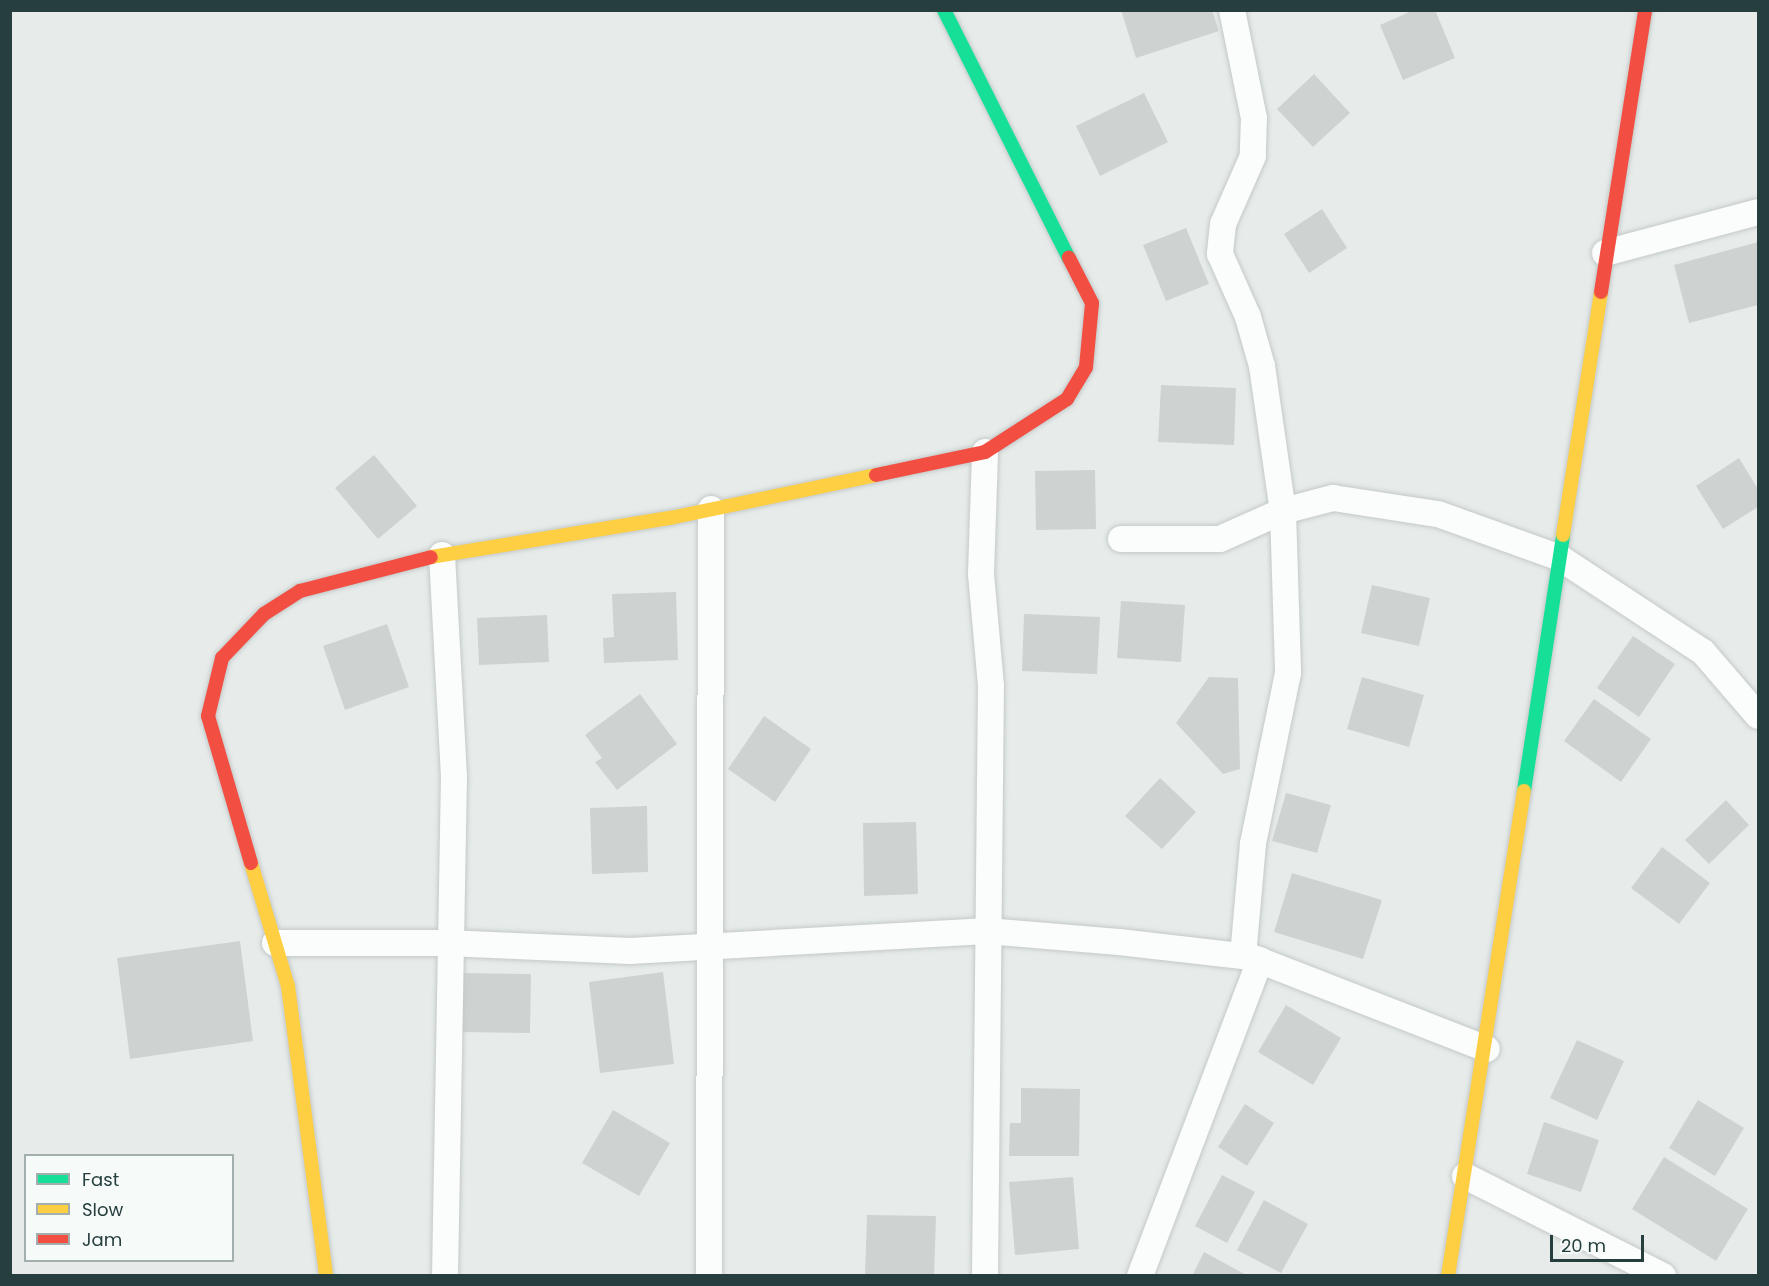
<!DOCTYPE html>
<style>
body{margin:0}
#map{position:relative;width:1769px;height:1286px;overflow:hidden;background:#e7eceb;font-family:Poppins,sans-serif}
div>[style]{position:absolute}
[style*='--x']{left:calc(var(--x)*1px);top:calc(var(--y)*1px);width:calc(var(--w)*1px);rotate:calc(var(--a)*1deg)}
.building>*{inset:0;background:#ced3d2}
.roads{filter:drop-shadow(0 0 2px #c4c9c8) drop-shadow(0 0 2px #c4c9c8)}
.street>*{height:26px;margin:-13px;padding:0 13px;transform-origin:13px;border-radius:13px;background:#fbfcfc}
.fast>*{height:14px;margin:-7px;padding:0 7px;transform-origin:7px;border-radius:7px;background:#16e098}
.slow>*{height:14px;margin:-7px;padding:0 7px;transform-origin:7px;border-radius:7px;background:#ffcf43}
.jam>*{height:14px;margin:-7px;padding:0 7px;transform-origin:7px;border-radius:7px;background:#f24e42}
span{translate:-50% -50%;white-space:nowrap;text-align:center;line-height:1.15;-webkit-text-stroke:4.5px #f6faf9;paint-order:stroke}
.frame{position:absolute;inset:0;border:12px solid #263e3e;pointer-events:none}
.legend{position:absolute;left:24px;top:1154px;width:210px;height:108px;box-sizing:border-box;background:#f6faf9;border:2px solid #a3afae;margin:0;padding:8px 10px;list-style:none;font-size:18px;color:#263e3e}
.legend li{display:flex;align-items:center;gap:12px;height:30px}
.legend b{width:30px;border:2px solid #a3afae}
.scale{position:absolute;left:1550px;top:1235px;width:94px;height:27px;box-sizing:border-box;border:3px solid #263e3e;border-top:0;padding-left:8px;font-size:18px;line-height:21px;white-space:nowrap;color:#263e3e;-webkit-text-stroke:4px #f6faf9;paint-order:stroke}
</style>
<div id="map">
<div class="building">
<i style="clip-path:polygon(1121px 10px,1212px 10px,1219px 31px,1136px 58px)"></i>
<i style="clip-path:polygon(1414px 10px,1435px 10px,1455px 58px,1403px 80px,1380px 25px)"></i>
<i style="clip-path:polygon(1314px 74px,1350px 113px,1313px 147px,1277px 109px)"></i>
<i style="clip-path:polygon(1144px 93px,1168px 142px,1100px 176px,1076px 126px)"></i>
<i style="clip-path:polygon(1322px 209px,1347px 248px,1309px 273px,1284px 234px)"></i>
<i style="clip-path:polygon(1186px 228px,1209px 284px,1166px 301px,1143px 245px)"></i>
<i style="clip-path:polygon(1758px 242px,1758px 305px,1689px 323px,1674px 265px)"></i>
<i style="clip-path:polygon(1161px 385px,1236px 388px,1234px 445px,1158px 442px)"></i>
<i style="clip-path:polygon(374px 455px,417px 506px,378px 539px,335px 488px)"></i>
<i style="clip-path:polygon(1739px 458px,1758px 489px,1758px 507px,1723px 529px,1696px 486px)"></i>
<i style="clip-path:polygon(1095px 470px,1096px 529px,1036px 530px,1035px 471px)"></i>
<i style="clip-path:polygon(1372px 585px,1430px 598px,1419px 646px,1361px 633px)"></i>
<i style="clip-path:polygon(676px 592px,678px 660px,604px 663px,603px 638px,614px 637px,612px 594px)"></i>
<i style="clip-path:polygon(1121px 601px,1185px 605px,1181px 662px,1117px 658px)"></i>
<i style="clip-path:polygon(1024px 614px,1100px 617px,1097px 674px,1022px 671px)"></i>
<i style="clip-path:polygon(547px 615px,549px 662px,479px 665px,477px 618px)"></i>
<i style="clip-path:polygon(387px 624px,409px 687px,345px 710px,323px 646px)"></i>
<i style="clip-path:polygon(1633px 636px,1675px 664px,1639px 717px,1597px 688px)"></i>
<i style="clip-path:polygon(1209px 677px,1238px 678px,1240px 769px,1223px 774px,1176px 723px)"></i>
<i style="clip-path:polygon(1362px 677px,1424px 695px,1409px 747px,1347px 729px)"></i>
<i style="clip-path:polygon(640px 694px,677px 744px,617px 790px,595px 762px,602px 758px,585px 735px)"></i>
<i style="clip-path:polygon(1594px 699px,1651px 739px,1621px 782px,1564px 741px)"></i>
<i style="clip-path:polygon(764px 716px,811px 749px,775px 802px,728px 769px)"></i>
<i style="clip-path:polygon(1160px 778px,1196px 812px,1162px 849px,1125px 816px)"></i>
<i style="clip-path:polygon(1286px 793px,1331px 805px,1317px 853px,1272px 841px)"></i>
<i style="clip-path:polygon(1726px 800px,1749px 825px,1709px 864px,1685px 840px)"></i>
<i style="clip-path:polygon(647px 806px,648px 872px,592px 874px,590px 808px)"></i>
<i style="clip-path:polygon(916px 822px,918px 894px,864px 896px,863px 823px)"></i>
<i style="clip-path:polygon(1662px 847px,1710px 883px,1679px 924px,1631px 888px)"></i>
<i style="clip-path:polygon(1292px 873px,1382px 900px,1363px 959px,1274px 932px)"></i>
<i style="clip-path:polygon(240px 941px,253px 1041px,130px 1059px,117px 958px)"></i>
<i style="clip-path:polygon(663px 972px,674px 1064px,600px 1073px,589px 982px)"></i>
<i style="clip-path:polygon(461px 973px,531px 974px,530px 1033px,460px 1032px)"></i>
<i style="clip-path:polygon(1286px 1005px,1341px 1038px,1313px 1085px,1258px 1052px)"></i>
<i style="clip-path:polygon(1577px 1040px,1624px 1061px,1597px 1120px,1550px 1098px)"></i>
<i style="clip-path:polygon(1021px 1088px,1080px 1089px,1079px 1156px,1009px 1156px,1010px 1123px,1021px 1123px)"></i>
<i style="clip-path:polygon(1698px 1100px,1744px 1128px,1715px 1176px,1669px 1148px)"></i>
<i style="clip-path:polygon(1245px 1104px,1274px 1123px,1247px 1166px,1218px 1147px)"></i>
<i style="clip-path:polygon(613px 1110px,670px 1143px,639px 1196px,582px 1163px)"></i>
<i style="clip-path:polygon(1544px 1122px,1599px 1140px,1581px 1192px,1527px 1174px)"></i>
<i style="clip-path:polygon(1664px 1157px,1748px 1209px,1716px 1261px,1632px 1209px)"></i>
<i style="clip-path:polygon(1222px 1175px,1255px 1192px,1227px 1243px,1195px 1226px)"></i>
<i style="clip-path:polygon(1073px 1177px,1079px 1249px,1015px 1255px,1009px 1182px)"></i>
<i style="clip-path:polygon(1264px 1200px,1308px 1224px,1281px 1273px,1237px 1250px)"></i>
<i style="clip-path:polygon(867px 1215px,936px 1216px,934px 1276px,865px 1276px)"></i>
<i style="clip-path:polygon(1204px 1252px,1248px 1276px,1192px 1276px)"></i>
</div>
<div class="roads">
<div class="street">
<i style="--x:1232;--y:10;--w:110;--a:78.5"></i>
<i style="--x:1254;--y:118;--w:38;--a:92"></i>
<i style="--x:1253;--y:156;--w:74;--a:113.8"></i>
<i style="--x:1223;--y:224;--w:30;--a:96"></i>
<i style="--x:1220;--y:254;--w:69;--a:66"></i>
<i style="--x:1248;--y:317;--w:51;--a:74.1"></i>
<i style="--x:1262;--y:366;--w:147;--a:81.8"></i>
<i style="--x:1283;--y:511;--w:162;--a:88.2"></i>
<i style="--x:1288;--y:673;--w:175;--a:101.6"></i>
<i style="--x:1253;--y:844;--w:112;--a:95.1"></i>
<i style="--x:1605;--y:253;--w:158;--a:-15"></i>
<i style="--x:1121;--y:539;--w:99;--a:0"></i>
<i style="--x:1220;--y:539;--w:69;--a:-24"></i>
<i style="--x:1283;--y:511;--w:52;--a:-14.6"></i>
<i style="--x:1333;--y:498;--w:106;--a:8.7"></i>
<i style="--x:1438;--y:514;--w:130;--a:19.8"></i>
<i style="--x:1560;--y:558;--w:171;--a:33.3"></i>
<i style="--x:1703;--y:652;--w:84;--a:49.3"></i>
<i style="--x:442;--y:555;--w:221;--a:86.9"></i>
<i style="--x:454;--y:776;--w:500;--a:91.03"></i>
<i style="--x:275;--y:943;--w:172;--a:0"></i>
<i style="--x:447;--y:943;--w:183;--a:2.5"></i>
<i style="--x:630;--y:951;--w:358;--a:-3.2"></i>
<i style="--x:987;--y:931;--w:132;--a:4.8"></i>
<i style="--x:1119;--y:942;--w:133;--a:6.5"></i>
<i style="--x:1251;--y:957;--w:253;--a:21.3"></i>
<i style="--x:1465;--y:1176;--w:222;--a:26.8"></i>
<i style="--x:709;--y:1276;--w:767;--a:-89.85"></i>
<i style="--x:985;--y:1276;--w:590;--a:-89.42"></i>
<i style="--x:991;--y:686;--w:112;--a:-95.1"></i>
<i style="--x:981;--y:574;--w:122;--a:-88.1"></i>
<i style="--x:1140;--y:1276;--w:338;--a:-69.2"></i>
</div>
<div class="fast">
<i style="--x:944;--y:10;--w:278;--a:63.3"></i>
<i style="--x:1524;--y:791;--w:259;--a:-81.3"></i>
</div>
<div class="slow">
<i style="--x:1563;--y:535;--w:246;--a:-81.1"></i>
<i style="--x:431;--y:557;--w:242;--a:-9.3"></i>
<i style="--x:670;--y:518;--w:210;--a:-11.8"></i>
<i style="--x:251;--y:863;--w:128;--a:73.3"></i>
<i style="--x:288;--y:986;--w:292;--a:82.5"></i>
<i style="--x:1448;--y:1276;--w:491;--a:-81.1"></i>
</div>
<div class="jam">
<i style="--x:1601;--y:292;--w:285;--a:-81.1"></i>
<i style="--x:876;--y:475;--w:111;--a:-11.9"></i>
<i style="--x:985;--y:452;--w:98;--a:-32.9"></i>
<i style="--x:1067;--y:399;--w:37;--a:-59"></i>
<i style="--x:1086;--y:367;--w:64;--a:-84.6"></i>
<i style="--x:1092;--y:303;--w:51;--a:-117.1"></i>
<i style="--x:251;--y:863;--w:153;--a:-106.3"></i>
<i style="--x:208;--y:716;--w:60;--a:-76.4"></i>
<i style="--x:222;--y:658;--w:61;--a:-46.3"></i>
<i style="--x:264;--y:614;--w:43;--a:-32.6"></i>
<i style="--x:300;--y:591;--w:135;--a:-14.5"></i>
</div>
</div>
<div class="frame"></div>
<ul class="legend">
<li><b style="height:8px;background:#16e098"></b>Fast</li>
<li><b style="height:8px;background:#ffcf43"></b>Slow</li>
<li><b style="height:8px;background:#f24e42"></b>Jam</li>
</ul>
<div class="scale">20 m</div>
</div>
